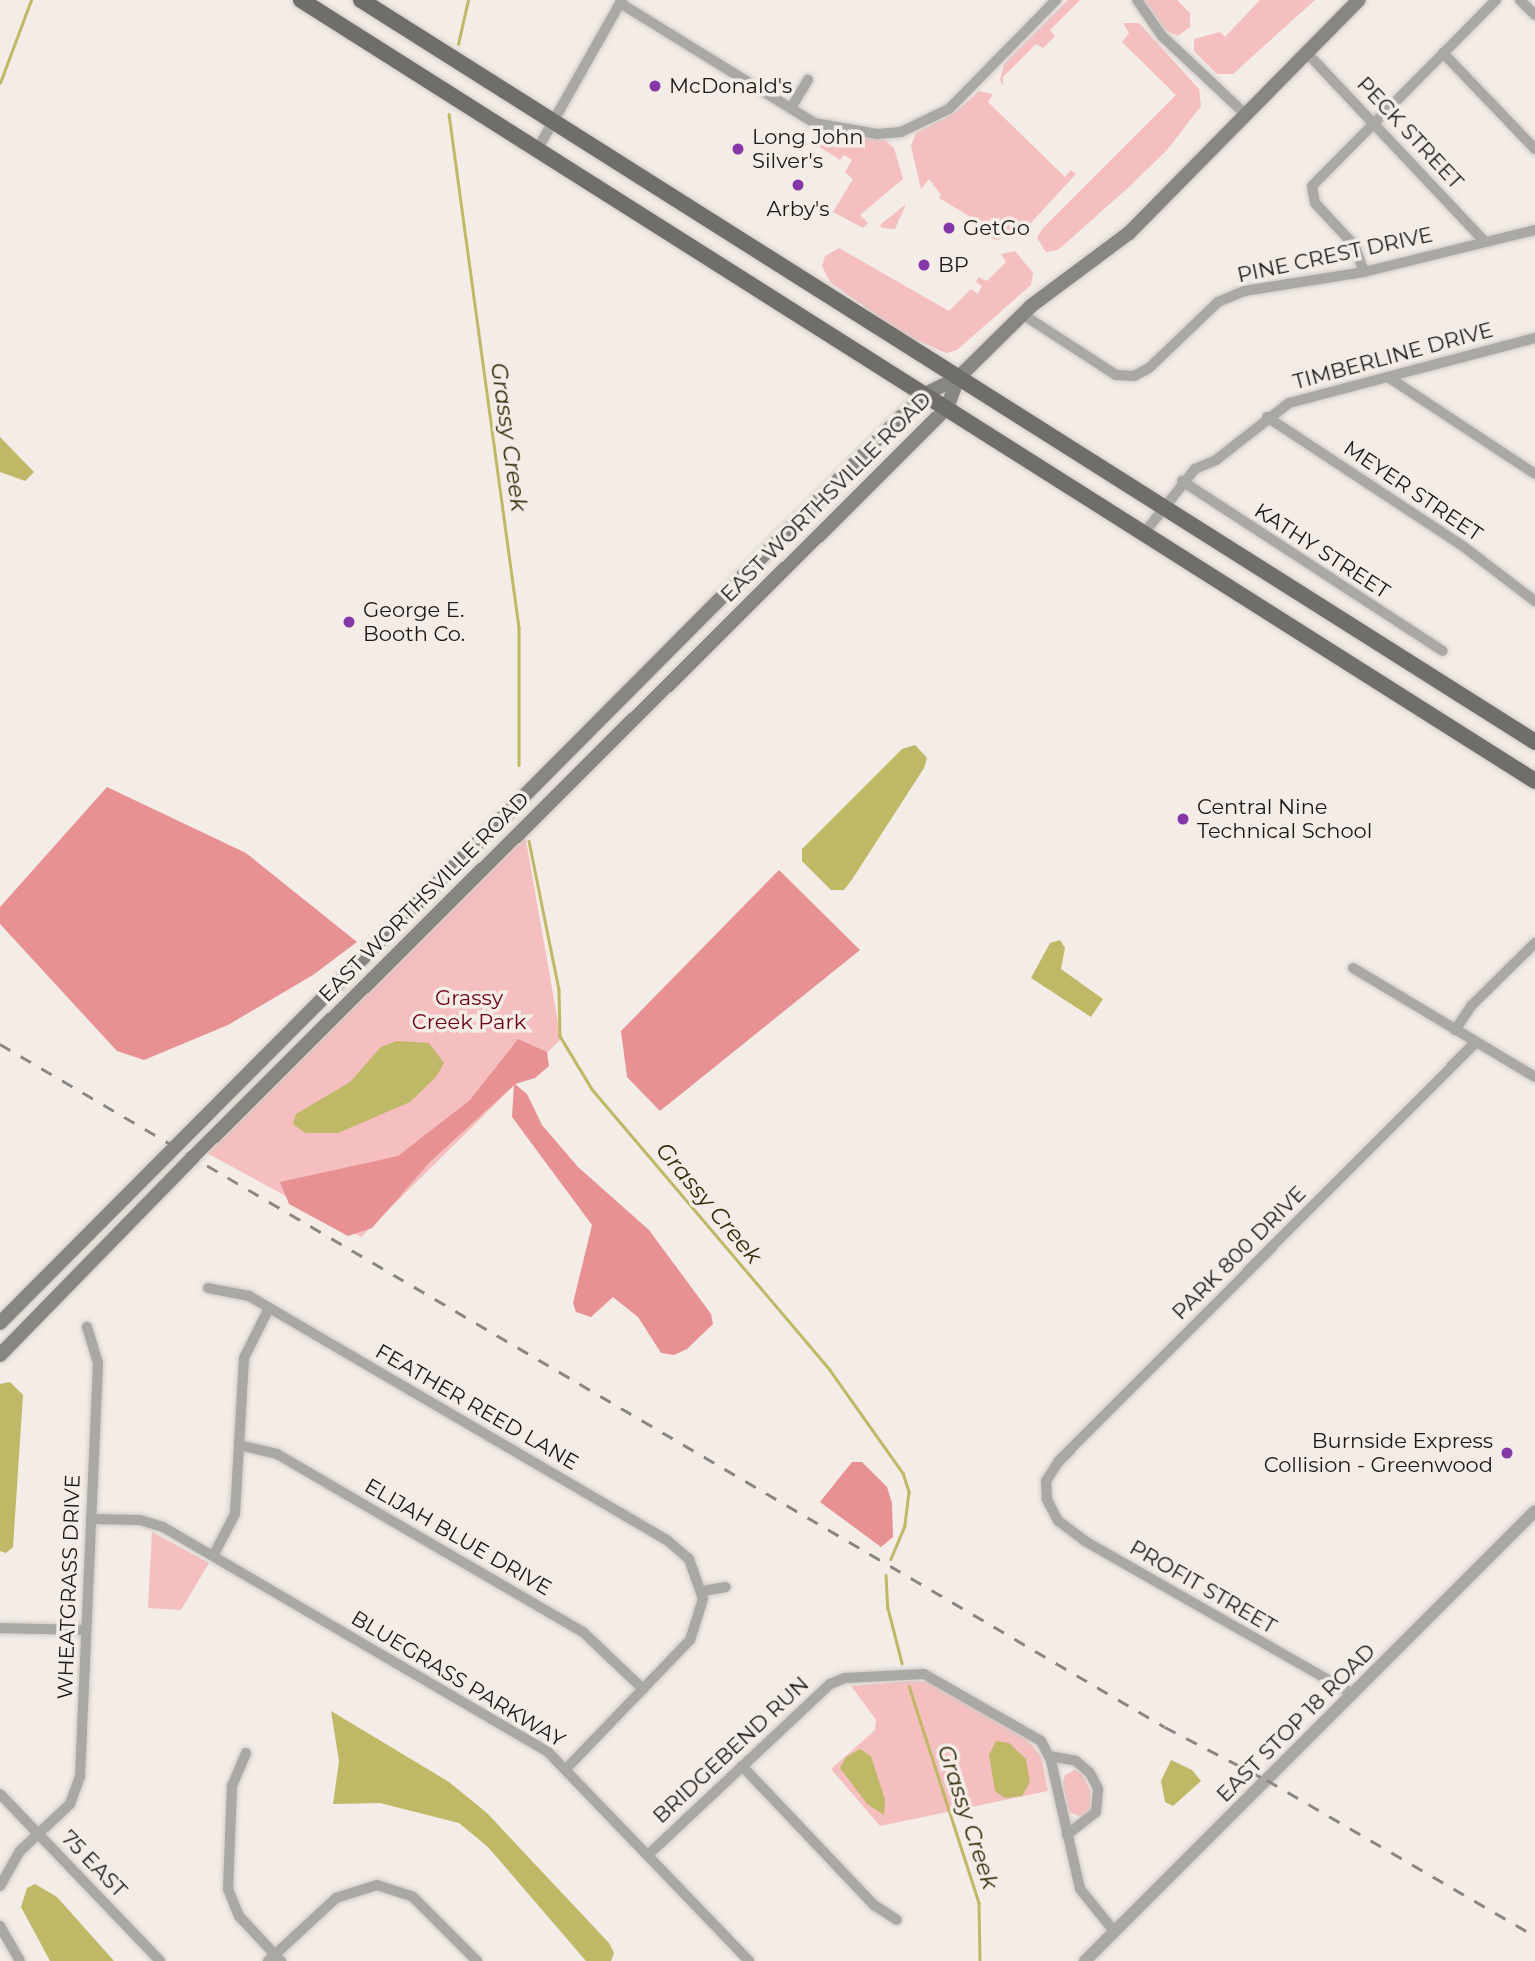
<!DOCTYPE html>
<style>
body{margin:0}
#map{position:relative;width:1535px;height:1961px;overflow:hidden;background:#f3ece7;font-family:Montserrat,sans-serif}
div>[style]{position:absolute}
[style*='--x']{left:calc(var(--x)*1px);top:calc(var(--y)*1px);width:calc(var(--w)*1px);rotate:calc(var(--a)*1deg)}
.green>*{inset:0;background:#f5bfbf}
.forest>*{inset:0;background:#e79193}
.water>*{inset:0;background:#bfb866}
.stream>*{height:2.5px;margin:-1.25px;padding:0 1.25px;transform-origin:1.25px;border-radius:1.25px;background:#bfb866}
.roads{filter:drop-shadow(0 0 2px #d0cac6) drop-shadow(0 0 2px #d0cac6)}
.minor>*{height:10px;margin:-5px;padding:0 5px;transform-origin:5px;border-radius:5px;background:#a9a8a4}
.tertiary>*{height:12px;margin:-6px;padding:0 6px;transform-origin:6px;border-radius:6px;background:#a9a8a4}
.secondary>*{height:14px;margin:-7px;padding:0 7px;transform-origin:7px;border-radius:7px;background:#888681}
.primary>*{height:16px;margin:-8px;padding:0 8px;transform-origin:8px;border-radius:8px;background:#706e68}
.rail>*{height:2.5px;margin-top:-1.25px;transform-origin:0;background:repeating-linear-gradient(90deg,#8b8682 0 12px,transparent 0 24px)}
.dots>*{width:19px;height:19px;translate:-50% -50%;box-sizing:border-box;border:4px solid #f3ece7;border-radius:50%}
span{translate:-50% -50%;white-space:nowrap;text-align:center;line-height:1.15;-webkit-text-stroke:7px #f3ece7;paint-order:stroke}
.poi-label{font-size:21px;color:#1b1816}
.left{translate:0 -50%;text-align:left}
.right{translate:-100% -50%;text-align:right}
.street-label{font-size:21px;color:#1b1816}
.park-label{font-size:21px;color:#6c011a}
.water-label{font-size:23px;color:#2f2c07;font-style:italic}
</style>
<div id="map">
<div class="green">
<i style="clip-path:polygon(1068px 0,1080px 0,1050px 30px,1055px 36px,1043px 48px,1036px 44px,1003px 77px,1003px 86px,1000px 80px,1004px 64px)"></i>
<i style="clip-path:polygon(1144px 0,1177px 0,1190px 13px,1190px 27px,1178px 36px,1166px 30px)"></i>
<i style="clip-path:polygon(1260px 0,1315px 0,1233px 74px,1217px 74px,1194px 51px,1194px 39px,1220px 32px,1225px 37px)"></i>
<i style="clip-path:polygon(1123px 23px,1139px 23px,1199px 89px,1201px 106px,1167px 150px,1130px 186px,1058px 250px,1046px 252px,1037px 238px,1042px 229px,1176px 95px,1122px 42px,1129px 33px)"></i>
<i style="clip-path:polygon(979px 91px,993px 94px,988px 102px,1065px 177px,1071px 170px,1076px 174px,1028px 226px,1013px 226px,999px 240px,993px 239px,984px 225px,939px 198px,941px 195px,929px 179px,921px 189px,911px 146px,916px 133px,956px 112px)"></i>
<i style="clip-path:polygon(818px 132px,885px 140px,894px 148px,903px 179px,860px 215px,868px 223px,863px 228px,833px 212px,853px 179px,845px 172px,852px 160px,844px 155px,840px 160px,810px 141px)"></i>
<i style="clip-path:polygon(906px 204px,895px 229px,882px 228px,880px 225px)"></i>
<i style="clip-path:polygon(839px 248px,949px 311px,971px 289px,978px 294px,982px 286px,976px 282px,978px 277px,987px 281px,1006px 262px,1001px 254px,1015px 251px,1033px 273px,1031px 285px,957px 350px,946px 353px,903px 334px,830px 282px,822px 266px,825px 256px)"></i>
<i style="clip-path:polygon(525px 835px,561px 1039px,361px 1237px,207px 1153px)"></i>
<i style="clip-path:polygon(152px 1532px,209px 1563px,181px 1610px,148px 1608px)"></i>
<i style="clip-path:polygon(910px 1681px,930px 1682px,1027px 1740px,1041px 1756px,1048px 1791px,880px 1826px,831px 1769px,875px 1730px,876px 1720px,851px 1686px)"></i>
<i style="clip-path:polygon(1075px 1770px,1082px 1774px,1091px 1792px,1090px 1809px,1081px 1817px,1069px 1812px,1063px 1783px,1065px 1775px)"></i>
</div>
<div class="forest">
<i style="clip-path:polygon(107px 787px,246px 853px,357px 942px,313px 975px,228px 1025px,144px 1060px,117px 1051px,0 924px,0 907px)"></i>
<i style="clip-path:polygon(779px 870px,860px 950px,660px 1111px,627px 1077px,621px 1031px)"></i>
<i style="clip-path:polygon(518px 1039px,547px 1052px,549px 1066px,535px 1078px,515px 1084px,527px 1094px,542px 1125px,578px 1167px,649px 1230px,711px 1314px,713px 1324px,687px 1349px,674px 1355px,661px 1353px,638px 1317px,613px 1297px,591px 1317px,576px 1312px,573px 1303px,592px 1225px,512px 1117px,514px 1085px,431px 1161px,372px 1228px,348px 1236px,289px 1204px,280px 1182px,398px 1156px,470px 1100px)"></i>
<i style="clip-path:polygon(852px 1462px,862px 1462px,887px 1487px,892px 1503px,893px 1537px,881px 1547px,820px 1502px)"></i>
</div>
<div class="water">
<i style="clip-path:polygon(0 437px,34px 472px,25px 481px,0 472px)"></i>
<i style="clip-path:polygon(915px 745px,927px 758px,924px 768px,853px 878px,844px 890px,831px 890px,802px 861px,802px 849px,902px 749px)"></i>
<i style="clip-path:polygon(1060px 940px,1065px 948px,1061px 969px,1103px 999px,1091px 1017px,1031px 978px,1050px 943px)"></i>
<i style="clip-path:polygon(397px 1041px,429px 1043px,444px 1063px,436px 1077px,410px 1102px,338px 1133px,305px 1133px,293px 1124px,296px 1114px,350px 1082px,381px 1047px)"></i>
<i style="clip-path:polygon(10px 1382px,23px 1395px,13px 1547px,6px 1553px,0 1551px,0 1384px)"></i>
<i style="clip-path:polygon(331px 1711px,449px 1782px,487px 1813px,609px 1943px,614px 1953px,611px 1961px,586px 1961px,488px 1847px,459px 1823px,380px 1803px,333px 1804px,339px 1761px)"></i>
<i style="clip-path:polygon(996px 1741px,1009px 1743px,1026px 1759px,1030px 1782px,1022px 1796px,1005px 1798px,995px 1791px,989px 1755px)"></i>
<i style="clip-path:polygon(860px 1749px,871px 1756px,885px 1800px,884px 1815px,867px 1804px,840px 1768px,846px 1757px)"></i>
<i style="clip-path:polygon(1171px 1760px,1192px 1770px,1201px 1781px,1173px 1806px,1165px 1802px,1161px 1781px)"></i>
<i style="clip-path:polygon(35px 1884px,57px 1897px,114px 1961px,50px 1961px,21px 1907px,27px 1888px)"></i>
</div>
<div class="stream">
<i style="--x:458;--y:44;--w:45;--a:-77.2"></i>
<i style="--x:0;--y:83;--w:89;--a:-69.5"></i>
<i style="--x:449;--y:114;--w:519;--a:82.24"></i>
<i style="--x:519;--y:628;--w:137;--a:90"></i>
<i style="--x:529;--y:841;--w:152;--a:78.6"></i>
<i style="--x:559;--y:990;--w:46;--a:88.8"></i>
<i style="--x:560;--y:1036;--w:62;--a:58.9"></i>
<i style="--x:592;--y:1089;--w:368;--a:49.7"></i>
<i style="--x:830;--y:1370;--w:126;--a:54.7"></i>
<i style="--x:903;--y:1473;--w:20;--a:72"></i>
<i style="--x:909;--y:1492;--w:34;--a:97"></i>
<i style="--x:905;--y:1526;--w:36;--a:113"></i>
<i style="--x:886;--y:1575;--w:33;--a:87"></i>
<i style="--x:888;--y:1608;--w:57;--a:75.7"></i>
<i style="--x:909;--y:1686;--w:228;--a:72.1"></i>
<i style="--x:979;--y:1903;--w:58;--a:89"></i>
</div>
<div class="roads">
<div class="minor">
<i style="--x:1137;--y:0;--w:44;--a:55.2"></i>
<i style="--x:1162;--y:36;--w:115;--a:43.2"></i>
<i style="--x:1520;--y:0;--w:21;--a:45"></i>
<i style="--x:620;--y:3;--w:228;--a:31.7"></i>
<i style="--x:814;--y:123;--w:64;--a:9.9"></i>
<i style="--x:877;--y:134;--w:24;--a:-5"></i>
<i style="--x:901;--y:132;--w:53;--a:-25.6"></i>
<i style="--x:949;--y:109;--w:153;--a:-45.5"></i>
<i style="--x:1307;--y:53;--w:258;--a:46.7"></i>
<i style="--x:1443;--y:53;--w:133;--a:46.2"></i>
<i style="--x:791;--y:108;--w:33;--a:-59"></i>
<i style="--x:537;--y:150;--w:172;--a:-60.5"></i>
<i style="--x:1364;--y:272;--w:29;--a:-110"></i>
<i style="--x:1354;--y:245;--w:57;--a:-132.9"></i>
<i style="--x:1315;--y:203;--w:17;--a:-100"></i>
<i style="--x:1312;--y:186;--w:262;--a:-45.3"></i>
<i style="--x:1022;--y:314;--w:112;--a:33"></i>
<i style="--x:1116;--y:375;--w:18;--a:3"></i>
<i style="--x:1134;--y:376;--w:17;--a:-28"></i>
<i style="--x:1149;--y:368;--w:95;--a:-43.7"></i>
<i style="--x:1218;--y:302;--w:28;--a:-23"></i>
<i style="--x:1244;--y:291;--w:121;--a:-9"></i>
<i style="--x:1364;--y:272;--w:176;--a:-13.8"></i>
<i style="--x:1388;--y:377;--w:176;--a:33.4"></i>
<i style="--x:1267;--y:417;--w:236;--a:33.4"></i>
<i style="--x:1464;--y:547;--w:89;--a:37.3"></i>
<i style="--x:1182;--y:481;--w:311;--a:33.1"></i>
<i style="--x:1145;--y:532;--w:80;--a:-51.6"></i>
<i style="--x:1195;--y:469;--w:23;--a:-23"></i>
<i style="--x:1216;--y:460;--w:93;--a:-38"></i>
<i style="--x:1289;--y:403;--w:254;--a:-14.8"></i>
<i style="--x:1353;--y:968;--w:212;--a:30.9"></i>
<i style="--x:1455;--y:1030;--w:29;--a:-56"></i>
<i style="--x:1471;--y:1006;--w:90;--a:-44.5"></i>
<i style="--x:208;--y:1288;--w:42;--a:11"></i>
<i style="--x:249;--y:1296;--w:484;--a:30.3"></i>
<i style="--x:667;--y:1540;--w:29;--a:41"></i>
<i style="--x:689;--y:1559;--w:42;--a:70.7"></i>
<i style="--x:703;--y:1599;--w:43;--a:107.6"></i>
<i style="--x:690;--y:1640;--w:178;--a:133.9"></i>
<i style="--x:239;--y:1445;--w:39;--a:13"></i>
<i style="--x:277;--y:1454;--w:354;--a:30.2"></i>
<i style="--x:583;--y:1632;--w:83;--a:43.5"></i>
<i style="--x:91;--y:1519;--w:49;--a:1.2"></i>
<i style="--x:140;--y:1520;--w:24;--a:17"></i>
<i style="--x:163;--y:1527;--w:446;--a:30.3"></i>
<i style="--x:548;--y:1752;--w:290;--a:46.1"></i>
<i style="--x:213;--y:1556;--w:47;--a:-62.4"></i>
<i style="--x:235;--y:1514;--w:156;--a:-86.7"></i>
<i style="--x:244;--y:1358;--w:56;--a:-63.4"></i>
<i style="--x:703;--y:1591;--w:23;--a:-10"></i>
<i style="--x:0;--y:1628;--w:86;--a:1.3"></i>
<i style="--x:1353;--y:1694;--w:309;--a:-150.3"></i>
<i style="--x:1085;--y:1541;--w:34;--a:-143"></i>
<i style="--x:1058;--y:1521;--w:25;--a:-117"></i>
<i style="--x:1047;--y:1499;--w:18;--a:-93"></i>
<i style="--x:1046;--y:1481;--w:24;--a:-57"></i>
<i style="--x:1059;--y:1461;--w:591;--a:-45.14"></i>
<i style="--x:246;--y:1753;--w:36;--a:113"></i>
<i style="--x:232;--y:1786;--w:103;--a:92.2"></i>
<i style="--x:228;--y:1889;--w:29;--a:68"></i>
<i style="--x:239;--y:1916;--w:62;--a:47"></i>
<i style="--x:1049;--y:1756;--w:27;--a:10"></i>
<i style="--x:1076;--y:1761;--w:18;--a:41"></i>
<i style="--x:1090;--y:1773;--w:18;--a:63"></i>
<i style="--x:1098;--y:1789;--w:23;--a:95"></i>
<i style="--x:1096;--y:1812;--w:37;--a:142"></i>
<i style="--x:742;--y:1766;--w:192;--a:46.5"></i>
<i style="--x:874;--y:1905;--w:27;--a:33"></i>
<i style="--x:0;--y:1794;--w:231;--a:46.2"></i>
<i style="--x:649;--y:1854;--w:248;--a:-43.2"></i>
<i style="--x:830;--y:1684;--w:16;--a:-22"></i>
<i style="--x:845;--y:1678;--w:79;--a:-2.9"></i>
<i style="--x:924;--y:1674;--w:135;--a:29.8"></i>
<i style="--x:1041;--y:1741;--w:22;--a:63"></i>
<i style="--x:1051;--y:1761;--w:131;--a:77.2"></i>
<i style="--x:1080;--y:1889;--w:54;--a:51"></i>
<i style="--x:0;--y:1886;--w:40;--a:-60.3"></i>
<i style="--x:20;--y:1851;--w:69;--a:-43.2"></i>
<i style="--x:70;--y:1804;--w:30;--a:-70"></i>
<i style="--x:80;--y:1776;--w:413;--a:-87.5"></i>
<i style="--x:98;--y:1363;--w:38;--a:-107"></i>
<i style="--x:0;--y:1926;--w:40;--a:60.3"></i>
<i style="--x:268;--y:1961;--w:93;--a:-42.8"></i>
<i style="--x:336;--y:1898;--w:43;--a:-17.6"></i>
<i style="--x:377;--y:1885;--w:38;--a:18"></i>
<i style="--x:413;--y:1897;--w:91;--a:45"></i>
</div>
<div class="tertiary">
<i style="--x:1085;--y:1961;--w:636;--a:-45"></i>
</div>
<div class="secondary">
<i style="--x:0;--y:1323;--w:1286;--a:-45.16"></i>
<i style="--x:907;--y:411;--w:25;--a:-43"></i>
<i style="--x:925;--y:394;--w:37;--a:-26"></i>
<i style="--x:958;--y:378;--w:103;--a:-44.6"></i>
<i style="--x:1031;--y:306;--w:122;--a:-36.7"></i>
<i style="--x:1129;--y:233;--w:327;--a:-45.4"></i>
<i style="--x:0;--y:1355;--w:277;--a:-45.7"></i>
<i style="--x:193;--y:1157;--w:1063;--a:-44.81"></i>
<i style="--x:947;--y:408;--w:32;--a:-70"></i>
</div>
<div class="primary">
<i style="--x:301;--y:0;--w:1460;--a:32.33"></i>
<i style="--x:361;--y:0;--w:1389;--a:32.29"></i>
</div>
</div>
<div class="rail">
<i style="--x:0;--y:1044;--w:1350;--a:30.38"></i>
<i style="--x:1165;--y:1727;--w:115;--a:27.5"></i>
<i style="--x:1267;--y:1780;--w:310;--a:30.2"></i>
</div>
<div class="dots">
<i style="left:655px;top:86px;background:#8536a7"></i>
<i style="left:738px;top:149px;background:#8536a7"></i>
<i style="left:798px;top:185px;background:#8536a7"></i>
<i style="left:949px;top:228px;background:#8536a7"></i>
<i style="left:924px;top:265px;background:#8536a7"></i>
<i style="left:349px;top:622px;background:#8536a7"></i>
<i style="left:1183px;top:819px;background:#8536a7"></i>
<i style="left:1507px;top:1453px;background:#8536a7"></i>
</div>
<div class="poi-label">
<span class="left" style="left:669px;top:86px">McDonald's</span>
<span class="left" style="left:752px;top:149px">Long John<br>Silver's</span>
<span style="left:798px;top:209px">Arby's</span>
<span class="left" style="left:963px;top:228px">GetGo</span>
<span class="left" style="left:938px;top:265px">BP</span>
<span class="left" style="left:363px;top:622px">George E.<br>Booth Co.</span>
<span class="left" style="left:1197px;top:819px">Central Nine<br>Technical School</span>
<span class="right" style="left:1493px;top:1453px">Burnside Express<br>Collision - Greenwood</span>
</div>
<div class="street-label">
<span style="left:1410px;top:133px;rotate:47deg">PECK STREET</span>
<span style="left:1335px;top:255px;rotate:-12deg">PINE CREST DRIVE</span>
<span style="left:1393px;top:356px;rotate:-15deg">TIMBERLINE DRIVE</span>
<span style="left:1413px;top:491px;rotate:34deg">MEYER STREET</span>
<span style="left:826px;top:497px;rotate:-45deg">EAST WORTHSVILLE ROAD</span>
<span style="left:1322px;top:551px;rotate:33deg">KATHY STREET</span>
<span style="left:424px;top:897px;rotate:-45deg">EAST WORTHSVILLE ROAD</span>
<span style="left:1239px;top:1253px;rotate:-45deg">PARK 800 DRIVE</span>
<span style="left:477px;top:1407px;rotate:30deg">FEATHER REED LANE</span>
<span style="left:458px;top:1537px;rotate:30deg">ELIJAH BLUE DRIVE</span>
<span style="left:69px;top:1587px;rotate:-88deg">WHEATGRASS DRIVE</span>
<span style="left:1203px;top:1587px;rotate:30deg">PROFIT STREET</span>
<span style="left:458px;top:1679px;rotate:31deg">BLUEGRASS PARKWAY</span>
<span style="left:1296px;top:1723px;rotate:-45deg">EAST STOP 18 ROAD</span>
<span style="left:731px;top:1750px;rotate:-43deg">BRIDGEBEND RUN</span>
<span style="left:94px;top:1864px;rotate:46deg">75 EAST</span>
</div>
<div class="park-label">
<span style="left:469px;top:1010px">Grassy<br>Creek Park</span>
</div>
<div class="water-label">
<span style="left:509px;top:437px;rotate:82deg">Grassy Creek</span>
<span style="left:709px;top:1203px;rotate:50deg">Grassy Creek</span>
<span style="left:968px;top:1817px;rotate:72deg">Grassy Creek</span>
</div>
</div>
